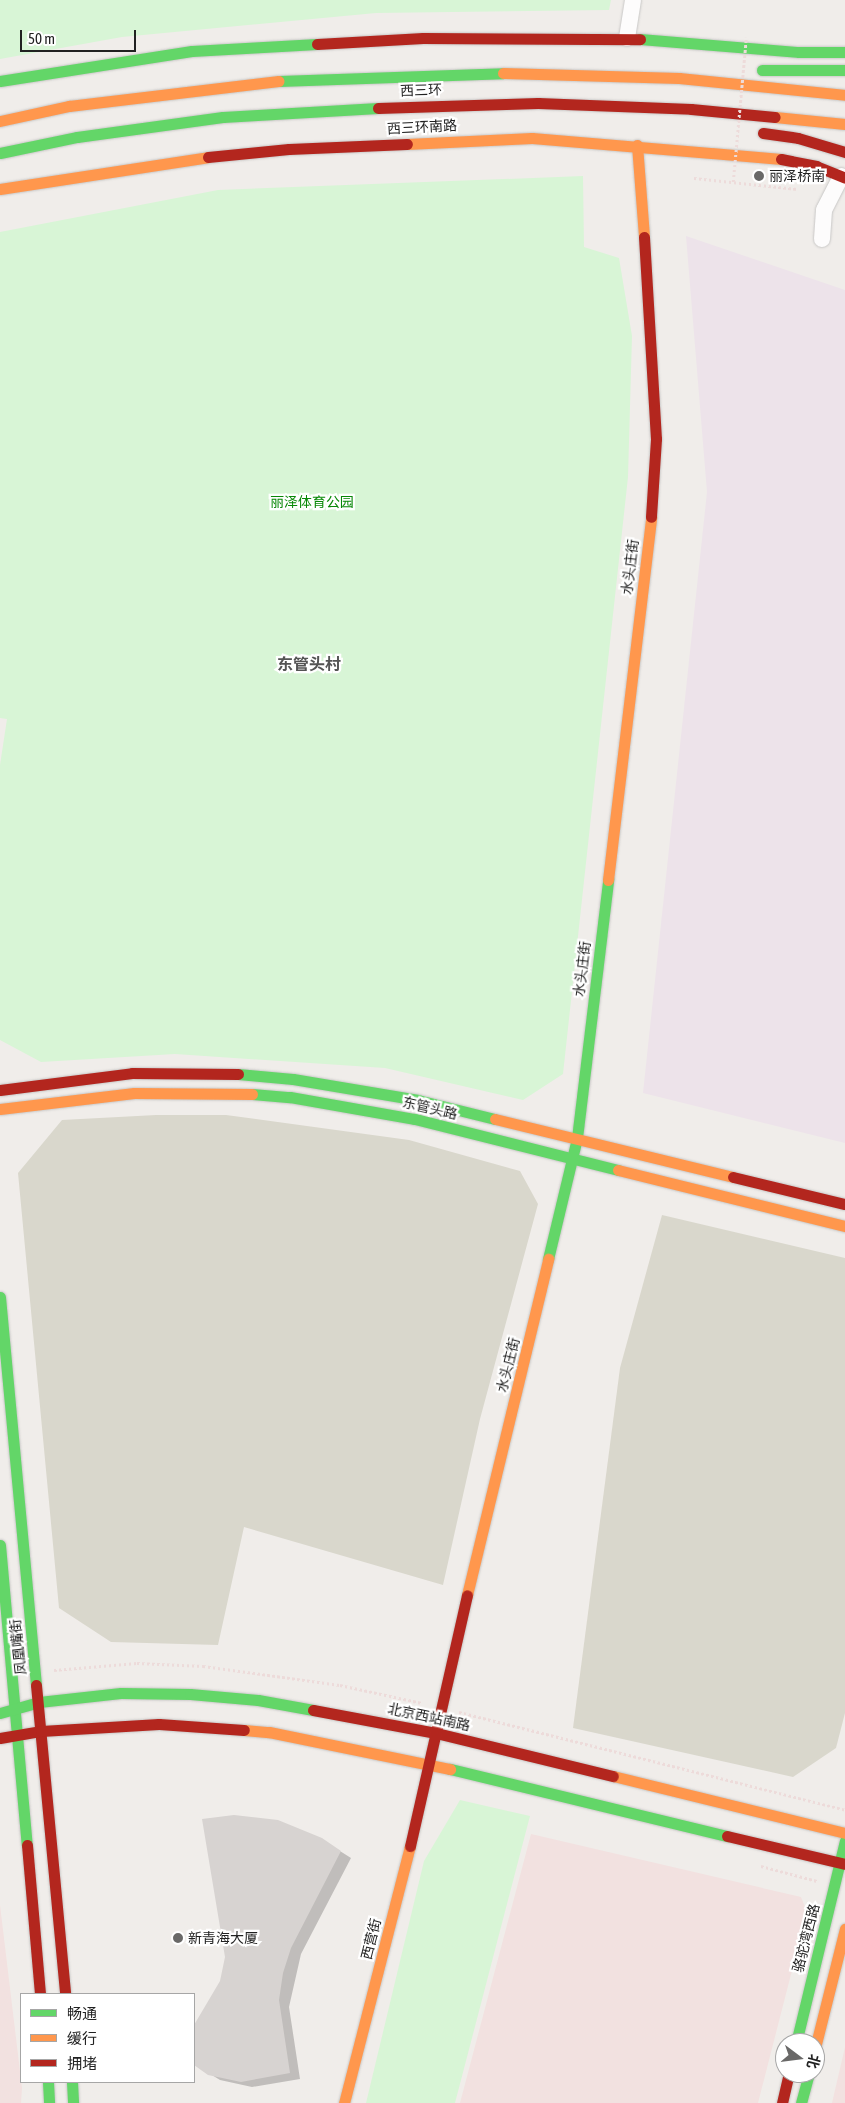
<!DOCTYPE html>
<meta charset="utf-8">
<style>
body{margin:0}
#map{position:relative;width:845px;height:2103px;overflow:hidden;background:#f0edea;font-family:"Asap Condensed","Noto Sans SC",sans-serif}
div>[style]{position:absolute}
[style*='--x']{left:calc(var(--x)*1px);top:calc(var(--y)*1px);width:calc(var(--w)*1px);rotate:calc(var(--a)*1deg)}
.commercial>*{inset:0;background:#f2e1e0}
.industrial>*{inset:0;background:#ede3ea}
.construction>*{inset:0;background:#d9d7cc}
.park>*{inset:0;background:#d8f5d6}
.shadow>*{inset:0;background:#0003}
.building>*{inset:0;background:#d7d3d1}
.path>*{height:2.5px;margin-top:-1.25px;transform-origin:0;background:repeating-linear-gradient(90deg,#eddbda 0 2.5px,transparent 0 5px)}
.roads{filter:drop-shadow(0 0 1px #c8c7c6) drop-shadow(0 0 1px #c8c7c6)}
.street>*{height:16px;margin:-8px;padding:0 8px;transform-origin:8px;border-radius:8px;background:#fdfcfc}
.fast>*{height:11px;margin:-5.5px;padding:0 5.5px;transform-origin:5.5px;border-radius:5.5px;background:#63d668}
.slow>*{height:11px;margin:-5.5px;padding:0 5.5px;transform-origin:5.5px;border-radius:5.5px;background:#ff974d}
.jam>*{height:11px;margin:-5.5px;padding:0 5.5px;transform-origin:5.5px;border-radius:5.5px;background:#b3261e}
.path-bridge>*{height:2.5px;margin-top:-1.25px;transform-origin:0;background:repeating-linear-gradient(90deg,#eddbda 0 2.5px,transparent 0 5px)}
.dots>*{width:14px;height:14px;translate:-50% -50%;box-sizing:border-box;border:2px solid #fff;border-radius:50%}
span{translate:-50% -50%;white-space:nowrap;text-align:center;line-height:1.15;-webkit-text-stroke:4.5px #fff;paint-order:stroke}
.street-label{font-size:14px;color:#212121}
.poi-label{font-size:14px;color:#212121}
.left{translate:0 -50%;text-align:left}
.park-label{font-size:14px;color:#088807}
.quarter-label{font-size:16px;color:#545454;font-weight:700}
.legend{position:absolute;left:20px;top:1993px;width:175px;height:90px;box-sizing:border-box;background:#fff;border:1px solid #a6a6a6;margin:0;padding:6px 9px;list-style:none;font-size:15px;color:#212121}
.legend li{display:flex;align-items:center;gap:10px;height:25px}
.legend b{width:25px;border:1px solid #a6a6a6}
.north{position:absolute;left:775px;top:2033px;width:50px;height:50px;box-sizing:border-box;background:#fff;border:1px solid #a6a6a6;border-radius:50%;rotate:105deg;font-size:14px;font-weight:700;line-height:20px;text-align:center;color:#212121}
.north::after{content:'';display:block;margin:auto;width:18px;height:22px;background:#696867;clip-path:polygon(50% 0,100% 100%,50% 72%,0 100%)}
.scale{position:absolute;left:20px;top:30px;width:116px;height:22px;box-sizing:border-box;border:2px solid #212121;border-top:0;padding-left:6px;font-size:15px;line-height:18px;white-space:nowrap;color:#212121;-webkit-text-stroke:4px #fff;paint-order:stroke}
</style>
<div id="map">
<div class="commercial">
<i style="clip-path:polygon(531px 1834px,801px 1897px,807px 1912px,758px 2103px,460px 2103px)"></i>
<i style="clip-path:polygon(0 1905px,22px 2088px,21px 2103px,0 2103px)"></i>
<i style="clip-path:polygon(845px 2047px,845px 2103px,832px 2103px)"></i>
</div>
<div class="industrial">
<i style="clip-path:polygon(686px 236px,845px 290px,845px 1143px,643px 1093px,707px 492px)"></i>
</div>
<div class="construction">
<i style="clip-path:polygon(156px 1115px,226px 1115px,409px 1140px,520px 1171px,538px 1204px,480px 1419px,443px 1585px,244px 1527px,218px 1645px,111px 1642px,59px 1608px,18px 1173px,62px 1120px)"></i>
<i style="clip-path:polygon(662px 1215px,845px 1258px,845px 1713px,836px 1748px,793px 1777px,573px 1728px,620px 1368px)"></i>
</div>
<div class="park">
<i style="clip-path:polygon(0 0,611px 0,609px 10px,376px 13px,122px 37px,0 59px)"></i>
<i style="clip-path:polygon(583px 176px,584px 247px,619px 258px,632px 336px,628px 477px,563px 1074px,523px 1100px,385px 1068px,175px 1054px,41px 1062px,0 1040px,0 765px,7px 719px,0 718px,0 232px,218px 190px)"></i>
<i style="clip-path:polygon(460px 1800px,530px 1816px,455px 2103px,366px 2103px,424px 1861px)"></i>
</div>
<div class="shadow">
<i style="clip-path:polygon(332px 1846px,351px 1858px,301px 1954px,289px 2007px,300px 2079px,252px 2087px,220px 2080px,194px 2064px,194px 2028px,221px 1981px)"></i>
</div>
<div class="building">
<i style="clip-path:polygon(234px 1815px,278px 1820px,322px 1838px,341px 1851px,291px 1948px,283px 1973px,279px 2000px,290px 2073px,241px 2082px,208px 2075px,194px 2065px,194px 2025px,220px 1981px,225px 1957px,202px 1819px)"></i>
</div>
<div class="path">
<i style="--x:694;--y:178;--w:104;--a:6.1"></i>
<i style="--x:54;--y:1670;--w:83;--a:-4.8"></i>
<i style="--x:137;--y:1663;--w:66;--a:2.6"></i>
<i style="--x:203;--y:1666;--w:138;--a:7.9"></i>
<i style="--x:340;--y:1685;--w:84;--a:12.4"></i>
<i style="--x:459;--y:1712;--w:398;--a:14.2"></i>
<i style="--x:761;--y:1866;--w:58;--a:15"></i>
</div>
<div class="roads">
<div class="street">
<i style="--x:627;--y:38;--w:38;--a:-81"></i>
<i style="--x:822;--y:239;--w:29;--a:-86"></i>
<i style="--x:824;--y:210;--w:38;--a:-63"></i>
</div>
<div class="fast">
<i style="--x:640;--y:39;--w:160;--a:4.7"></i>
<i style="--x:799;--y:52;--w:46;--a:0"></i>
<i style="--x:762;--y:70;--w:83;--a:0"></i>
<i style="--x:0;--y:81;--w:194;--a:-8.9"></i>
<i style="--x:192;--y:51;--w:125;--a:-3.2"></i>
<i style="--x:279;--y:81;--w:224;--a:-2"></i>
<i style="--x:0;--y:153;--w:79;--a:-11.7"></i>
<i style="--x:77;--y:137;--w:147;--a:-7.8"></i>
<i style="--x:223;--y:117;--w:155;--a:-3.3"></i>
<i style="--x:238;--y:1074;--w:55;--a:5.2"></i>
<i style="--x:293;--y:1079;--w:127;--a:9.5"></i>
<i style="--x:418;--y:1100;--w:79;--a:13.9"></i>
<i style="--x:252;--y:1094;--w:38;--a:5"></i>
<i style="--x:290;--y:1097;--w:127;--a:10"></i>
<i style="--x:415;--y:1119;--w:209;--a:14.1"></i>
<i style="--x:548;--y:1259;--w:124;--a:-76.5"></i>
<i style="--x:577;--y:1138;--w:260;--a:-83.1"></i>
<i style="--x:0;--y:1297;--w:390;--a:84.7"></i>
<i style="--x:0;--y:1545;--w:301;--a:84.9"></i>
<i style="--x:0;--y:1713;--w:41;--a:-15.8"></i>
<i style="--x:39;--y:1702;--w:82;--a:-6.3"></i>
<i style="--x:121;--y:1693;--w:69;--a:0.8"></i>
<i style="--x:190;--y:1694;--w:68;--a:5"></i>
<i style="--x:258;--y:1700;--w:56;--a:10.3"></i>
<i style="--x:450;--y:1769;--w:285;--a:13.6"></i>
<i style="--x:796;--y:2043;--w:208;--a:-76.4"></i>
<i style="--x:48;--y:2082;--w:21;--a:87"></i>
<i style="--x:72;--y:2082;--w:21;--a:87"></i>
<i style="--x:801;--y:2103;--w:31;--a:-75"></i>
</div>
<div class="slow">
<i style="--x:503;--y:73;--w:176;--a:1.6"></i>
<i style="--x:679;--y:78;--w:167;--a:5.8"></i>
<i style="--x:775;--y:117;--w:70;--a:5.7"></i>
<i style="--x:0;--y:121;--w:71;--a:-12.3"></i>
<i style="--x:69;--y:106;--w:211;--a:-6.8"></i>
<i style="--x:407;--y:144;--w:125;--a:-2.7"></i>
<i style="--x:532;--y:138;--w:250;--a:4.8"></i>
<i style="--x:637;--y:145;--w:92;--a:85.6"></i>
<i style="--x:0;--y:189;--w:210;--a:-8.7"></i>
<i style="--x:608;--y:880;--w:366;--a:-83.2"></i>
<i style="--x:0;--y:1109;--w:135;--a:-6.8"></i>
<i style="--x:134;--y:1093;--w:118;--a:0.5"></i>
<i style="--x:495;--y:1119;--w:245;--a:13.7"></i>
<i style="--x:618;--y:1170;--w:234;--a:13.9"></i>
<i style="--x:467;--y:1595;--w:346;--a:-76.4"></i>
<i style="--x:244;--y:1730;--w:25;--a:5"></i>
<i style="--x:269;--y:1732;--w:185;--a:11.6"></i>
<i style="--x:613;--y:1776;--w:239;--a:13.8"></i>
<i style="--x:815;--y:2048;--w:123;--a:-75.9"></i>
<i style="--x:344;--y:2103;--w:265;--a:-75.6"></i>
</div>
<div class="jam">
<i style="--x:317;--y:44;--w:106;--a:-3.2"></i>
<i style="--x:423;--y:38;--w:217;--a:0.3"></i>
<i style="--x:378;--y:108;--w:160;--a:-1.8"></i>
<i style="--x:538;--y:103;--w:153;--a:2.2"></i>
<i style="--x:691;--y:109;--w:84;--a:5.4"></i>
<i style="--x:763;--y:133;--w:35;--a:8"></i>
<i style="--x:798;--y:138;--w:49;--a:16.6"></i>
<i style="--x:208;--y:157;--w:81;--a:-5.6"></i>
<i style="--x:289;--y:149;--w:118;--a:-2.4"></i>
<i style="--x:781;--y:159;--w:36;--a:11"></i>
<i style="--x:816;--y:166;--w:31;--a:22"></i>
<i style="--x:644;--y:237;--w:202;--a:86.6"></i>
<i style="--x:656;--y:439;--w:78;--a:93.7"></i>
<i style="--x:0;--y:1090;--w:133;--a:-7.3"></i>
<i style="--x:132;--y:1073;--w:106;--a:0.5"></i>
<i style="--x:733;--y:1177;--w:115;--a:13.6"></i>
<i style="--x:36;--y:1685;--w:310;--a:84.6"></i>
<i style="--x:313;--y:1710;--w:125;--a:10.6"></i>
<i style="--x:436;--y:1733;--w:182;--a:13.7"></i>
<i style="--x:0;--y:1738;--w:42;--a:-9.7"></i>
<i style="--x:41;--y:1731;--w:118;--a:-3.4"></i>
<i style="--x:159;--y:1724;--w:85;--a:4"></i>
<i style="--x:727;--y:1836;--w:121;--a:13.3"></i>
<i style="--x:27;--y:1845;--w:150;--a:85"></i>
<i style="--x:410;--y:1846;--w:257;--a:-77.2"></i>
<i style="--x:782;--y:2103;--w:31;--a:-77"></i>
</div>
</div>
<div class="path-bridge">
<i style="--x:733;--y:182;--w:145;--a:-84.8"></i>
</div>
<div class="dots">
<i style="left:759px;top:176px;background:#696867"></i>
<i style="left:178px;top:1938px;background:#696867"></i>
</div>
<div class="street-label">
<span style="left:421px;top:90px;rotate:-2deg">西三环</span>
<span style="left:422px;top:127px;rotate:-3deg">西三环南路</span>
<span style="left:630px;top:567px;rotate:-83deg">水头庄街</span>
<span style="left:582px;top:969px;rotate:-83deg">水头庄街</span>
<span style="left:430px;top:1108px;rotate:13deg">东管头路</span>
<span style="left:508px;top:1365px;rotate:-76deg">水头庄街</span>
<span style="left:18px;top:1647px;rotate:-96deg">凤凰嘴街</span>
<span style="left:429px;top:1717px;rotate:12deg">北京西站南路</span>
<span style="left:806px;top:1938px;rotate:-76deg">骆驼湾西路</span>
<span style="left:371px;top:1939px;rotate:-76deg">西营街</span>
</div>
<div class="poi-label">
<span class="left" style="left:769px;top:176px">丽泽桥南</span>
<span class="left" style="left:188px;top:1938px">新青海大厦</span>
</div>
<div class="park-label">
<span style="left:312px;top:502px">丽泽体育公园</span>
</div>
<div class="quarter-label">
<span style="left:309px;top:664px">东管头村</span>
</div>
<ul class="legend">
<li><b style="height:6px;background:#63d668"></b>畅通</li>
<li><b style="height:6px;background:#ff974d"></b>缓行</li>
<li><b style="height:6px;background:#b3261e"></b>拥堵</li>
</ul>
<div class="north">北</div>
<div class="scale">50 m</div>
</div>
